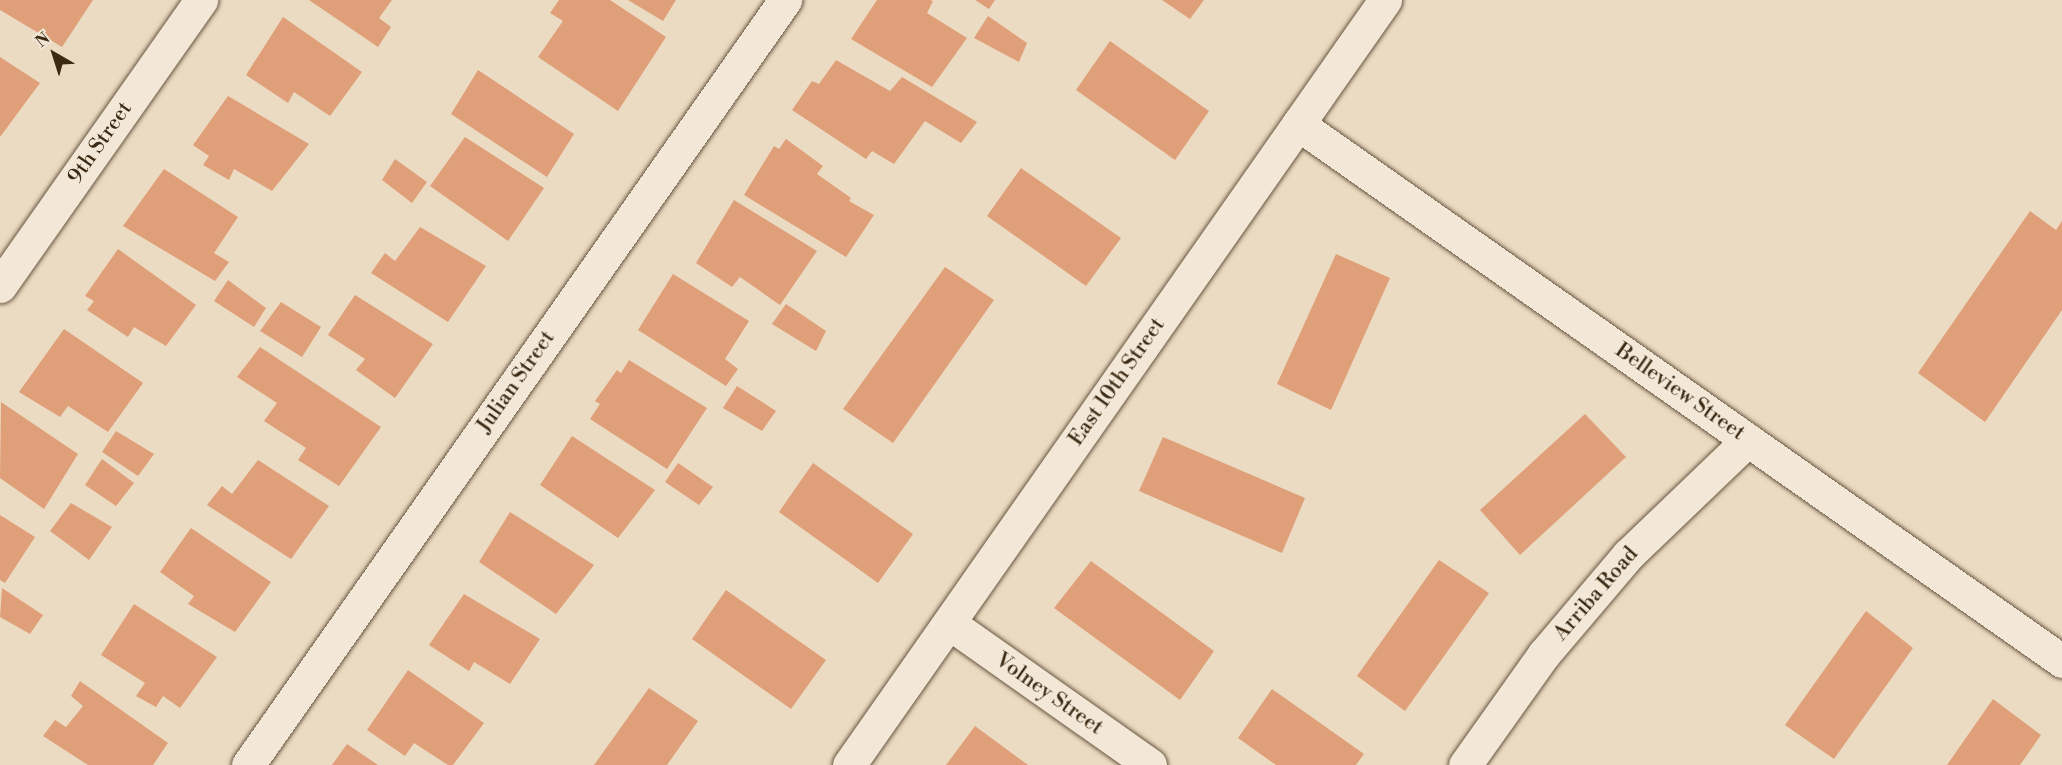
<!DOCTYPE html>
<style>
body{margin:0}
#map{position:relative;width:2062px;height:765px;overflow:hidden;background:#ecdbc3;font-family:"Libre Bodoni",serif}
div>[style]{position:absolute}
[style*='--x']{left:calc(var(--x)*1px);top:calc(var(--y)*1px);width:calc(var(--w)*1px);rotate:calc(var(--a)*1deg)}
.building>*{inset:0;background:#df9f79}
.roads{filter:drop-shadow(0 0 2px #685640) drop-shadow(0 0 2px #685640)}
.minor>*{height:33px;margin:-16.5px;padding:0 16.5px;transform-origin:16.5px;border-radius:16.5px;background:#f3e8d8}
span{translate:-50% -50%;white-space:nowrap;text-align:center;line-height:1.15;-webkit-text-stroke:4.5px #f3e8d8;paint-order:stroke}
.street-label{font-size:21px;color:#3c2a14}
.north{position:absolute;left:24px;top:24px;width:60px;height:60px;-webkit-text-stroke:4px #f3e8d8;paint-order:stroke;rotate:321deg;font-size:16px;font-weight:700;line-height:24px;text-align:center;color:#3c2a14}
.north::after{content:'';display:block;margin:auto;width:21px;height:27px;background:#3c2a14;clip-path:polygon(50% 0,100% 100%,50% 72%,0 100%)}
</style>
<div id="map">
<div class="building">
<i style="clip-path:polygon(0 0,93px 0,62px 47px,0 10px)"></i>
<i style="clip-path:polygon(309px 0,392px 0,379px 18px,391px 27px,378px 47px)"></i>
<i style="clip-path:polygon(559px 0,610px 0,666px 37px,618px 111px,538px 57px,563px 21px,550px 13px)"></i>
<i style="clip-path:polygon(628px 0,676px 0,663px 21px)"></i>
<i style="clip-path:polygon(877px 0,930px 0,933px 1px,927px 13px,967px 38px,932px 87px,851px 39px)"></i>
<i style="clip-path:polygon(975px 0,995px 0,989px 9px)"></i>
<i style="clip-path:polygon(1162px 0,1204px 0,1190px 19px)"></i>
<i style="clip-path:polygon(988px 16px,1027px 43px,1019px 62px,974px 38px)"></i>
<i style="clip-path:polygon(283px 17px,362px 72px,330px 116px,294px 92px,288px 103px,246px 75px)"></i>
<i style="clip-path:polygon(1110px 41px,1209px 111px,1175px 160px,1076px 90px)"></i>
<i style="clip-path:polygon(0 57px,40px 83px,0 137px)"></i>
<i style="clip-path:polygon(836px 60px,890px 91px,902px 77px,977px 122px,961px 143px,925px 121px,894px 164px,872px 151px,866px 159px,792px 110px,812px 81px,819px 84px)"></i>
<i style="clip-path:polygon(478px 70px,574px 134px,547px 177px,451px 114px)"></i>
<i style="clip-path:polygon(228px 96px,309px 144px,272px 191px,234px 169px,229px 180px,203px 165px,209px 156px,193px 145px)"></i>
<i style="clip-path:polygon(465px 137px,544px 188px,508px 241px,430px 186px)"></i>
<i style="clip-path:polygon(786px 139px,823px 166px,817px 174px,851px 198px,849px 201px,874px 215px,846px 257px,744px 195px,774px 146px,779px 149px)"></i>
<i style="clip-path:polygon(395px 159px,427px 182px,412px 203px,382px 180px)"></i>
<i style="clip-path:polygon(1021px 168px,1121px 238px,1086px 286px,987px 216px)"></i>
<i style="clip-path:polygon(164px 169px,238px 217px,214px 253px,229px 262px,215px 281px,123px 226px)"></i>
<i style="clip-path:polygon(734px 200px,817px 251px,780px 305px,740px 277px,732px 287px,696px 263px)"></i>
<i style="clip-path:polygon(2030px 211px,2056px 230px,2062px 221px,2062px 310px,1985px 422px,1918px 373px)"></i>
<i style="clip-path:polygon(420px 227px,486px 266px,448px 322px,371px 273px,385px 253px,395px 261px)"></i>
<i style="clip-path:polygon(118px 249px,196px 305px,166px 346px,134px 327px,128px 337px,87px 310px,94px 301px,85px 296px)"></i>
<i style="clip-path:polygon(1336px 254px,1390px 278px,1331px 410px,1277px 384px)"></i>
<i style="clip-path:polygon(945px 267px,994px 300px,893px 443px,843px 409px)"></i>
<i style="clip-path:polygon(673px 274px,749px 321px,725px 359px,738px 369px,726px 386px,638px 330px)"></i>
<i style="clip-path:polygon(228px 280px,266px 308px,254px 327px,214px 301px)"></i>
<i style="clip-path:polygon(355px 295px,433px 344px,395px 398px,356px 370px,365px 359px,328px 335px)"></i>
<i style="clip-path:polygon(281px 302px,321px 327px,302px 357px,260px 331px)"></i>
<i style="clip-path:polygon(786px 304px,826px 331px,816px 351px,772px 324px)"></i>
<i style="clip-path:polygon(64px 329px,143px 383px,108px 432px,68px 406px,60px 417px,19px 392px)"></i>
<i style="clip-path:polygon(260px 347px,381px 427px,339px 486px,298px 460px,306px 448px,264px 421px,277px 403px,237px 377px)"></i>
<i style="clip-path:polygon(629px 360px,707px 408px,667px 469px,590px 419px,600px 404px,595px 401px,617px 370px,621px 373px)"></i>
<i style="clip-path:polygon(737px 386px,776px 411px,762px 431px,723px 408px)"></i>
<i style="clip-path:polygon(1px 402px,78px 454px,44px 509px,0 478px)"></i>
<i style="clip-path:polygon(1585px 414px,1626px 457px,1520px 555px,1480px 510px)"></i>
<i style="clip-path:polygon(116px 431px,154px 454px,138px 476px,102px 452px)"></i>
<i style="clip-path:polygon(572px 436px,655px 490px,618px 538px,540px 485px)"></i>
<i style="clip-path:polygon(1163px 437px,1305px 498px,1282px 553px,1139px 491px)"></i>
<i style="clip-path:polygon(102px 459px,134px 483px,116px 506px,85px 485px)"></i>
<i style="clip-path:polygon(258px 460px,329px 506px,291px 559px,207px 505px,222px 486px,232px 494px)"></i>
<i style="clip-path:polygon(678px 463px,713px 487px,699px 505px,665px 482px)"></i>
<i style="clip-path:polygon(813px 463px,913px 534px,878px 583px,779px 512px)"></i>
<i style="clip-path:polygon(71px 503px,112px 527px,89px 560px,50px 531px)"></i>
<i style="clip-path:polygon(510px 512px,594px 565px,556px 614px,479px 562px)"></i>
<i style="clip-path:polygon(0 515px,35px 537px,5px 583px,0 580px)"></i>
<i style="clip-path:polygon(191px 528px,271px 582px,235px 632px,188px 604px,194px 596px,160px 572px)"></i>
<i style="clip-path:polygon(1439px 560px,1489px 593px,1405px 711px,1357px 676px)"></i>
<i style="clip-path:polygon(1091px 561px,1214px 651px,1180px 700px,1054px 608px)"></i>
<i style="clip-path:polygon(2px 588px,43px 615px,30px 634px,0 617px)"></i>
<i style="clip-path:polygon(726px 590px,826px 660px,791px 709px,692px 639px)"></i>
<i style="clip-path:polygon(464px 594px,540px 639px,510px 684px,474px 662px,469px 671px,429px 645px)"></i>
<i style="clip-path:polygon(134px 604px,217px 657px,180px 708px,163px 696px,156px 707px,136px 696px,145px 683px,101px 655px)"></i>
<i style="clip-path:polygon(1866px 611px,1913px 648px,1834px 759px,1785px 725px)"></i>
<i style="clip-path:polygon(408px 670px,484px 723px,453px 765px,448px 765px,414px 743px,405px 756px,367px 730px)"></i>
<i style="clip-path:polygon(80px 681px,168px 743px,153px 765px,88px 765px,43px 736px,55px 720px,66px 727px,83px 706px,71px 696px)"></i>
<i style="clip-path:polygon(649px 688px,698px 721px,667px 765px,594px 765px)"></i>
<i style="clip-path:polygon(1272px 689px,1364px 754px,1356px 765px,1276px 765px,1238px 738px)"></i>
<i style="clip-path:polygon(1993px 699px,2041px 735px,2020px 765px,1947px 765px)"></i>
<i style="clip-path:polygon(975px 726px,1028px 765px,946px 765px)"></i>
<i style="clip-path:polygon(347px 744px,378px 765px,332px 765px)"></i>
</div>
<div class="roads">
<div class="minor">
<i style="--x:1298;--y:124;--w:934;--a:35.1"></i>
<i style="--x:0;--y:286;--w:350;--a:-54.9"></i>
<i style="--x:949;--y:623;--w:246;--a:35.2"></i>
<i style="--x:248;--y:765;--w:935;--a:-54.93"></i>
<i style="--x:849;--y:765;--w:934;--a:-54.98"></i>
<i style="--x:1465;--y:765;--w:136;--a:-54.6"></i>
<i style="--x:1544;--y:654;--w:130;--a:-49.7"></i>
<i style="--x:1628;--y:555;--w:166;--a:-43.8"></i>
</div>
</div>
<div class="street-label">
<span style="left:100px;top:143px;rotate:-55deg">9th Street</span>
<span style="left:516px;top:382px;rotate:-55deg">Julian Street</span>
<span style="left:1117px;top:382px;rotate:-55deg">East 10th Street</span>
<span style="left:1680px;top:392px;rotate:35deg">Belleview Street</span>
<span style="left:1596px;top:594px;rotate:-49deg">Arriba Road</span>
<span style="left:1049px;top:694px;rotate:35deg">Volney Street</span>
</div>
<div class="north">N</div>
</div>
